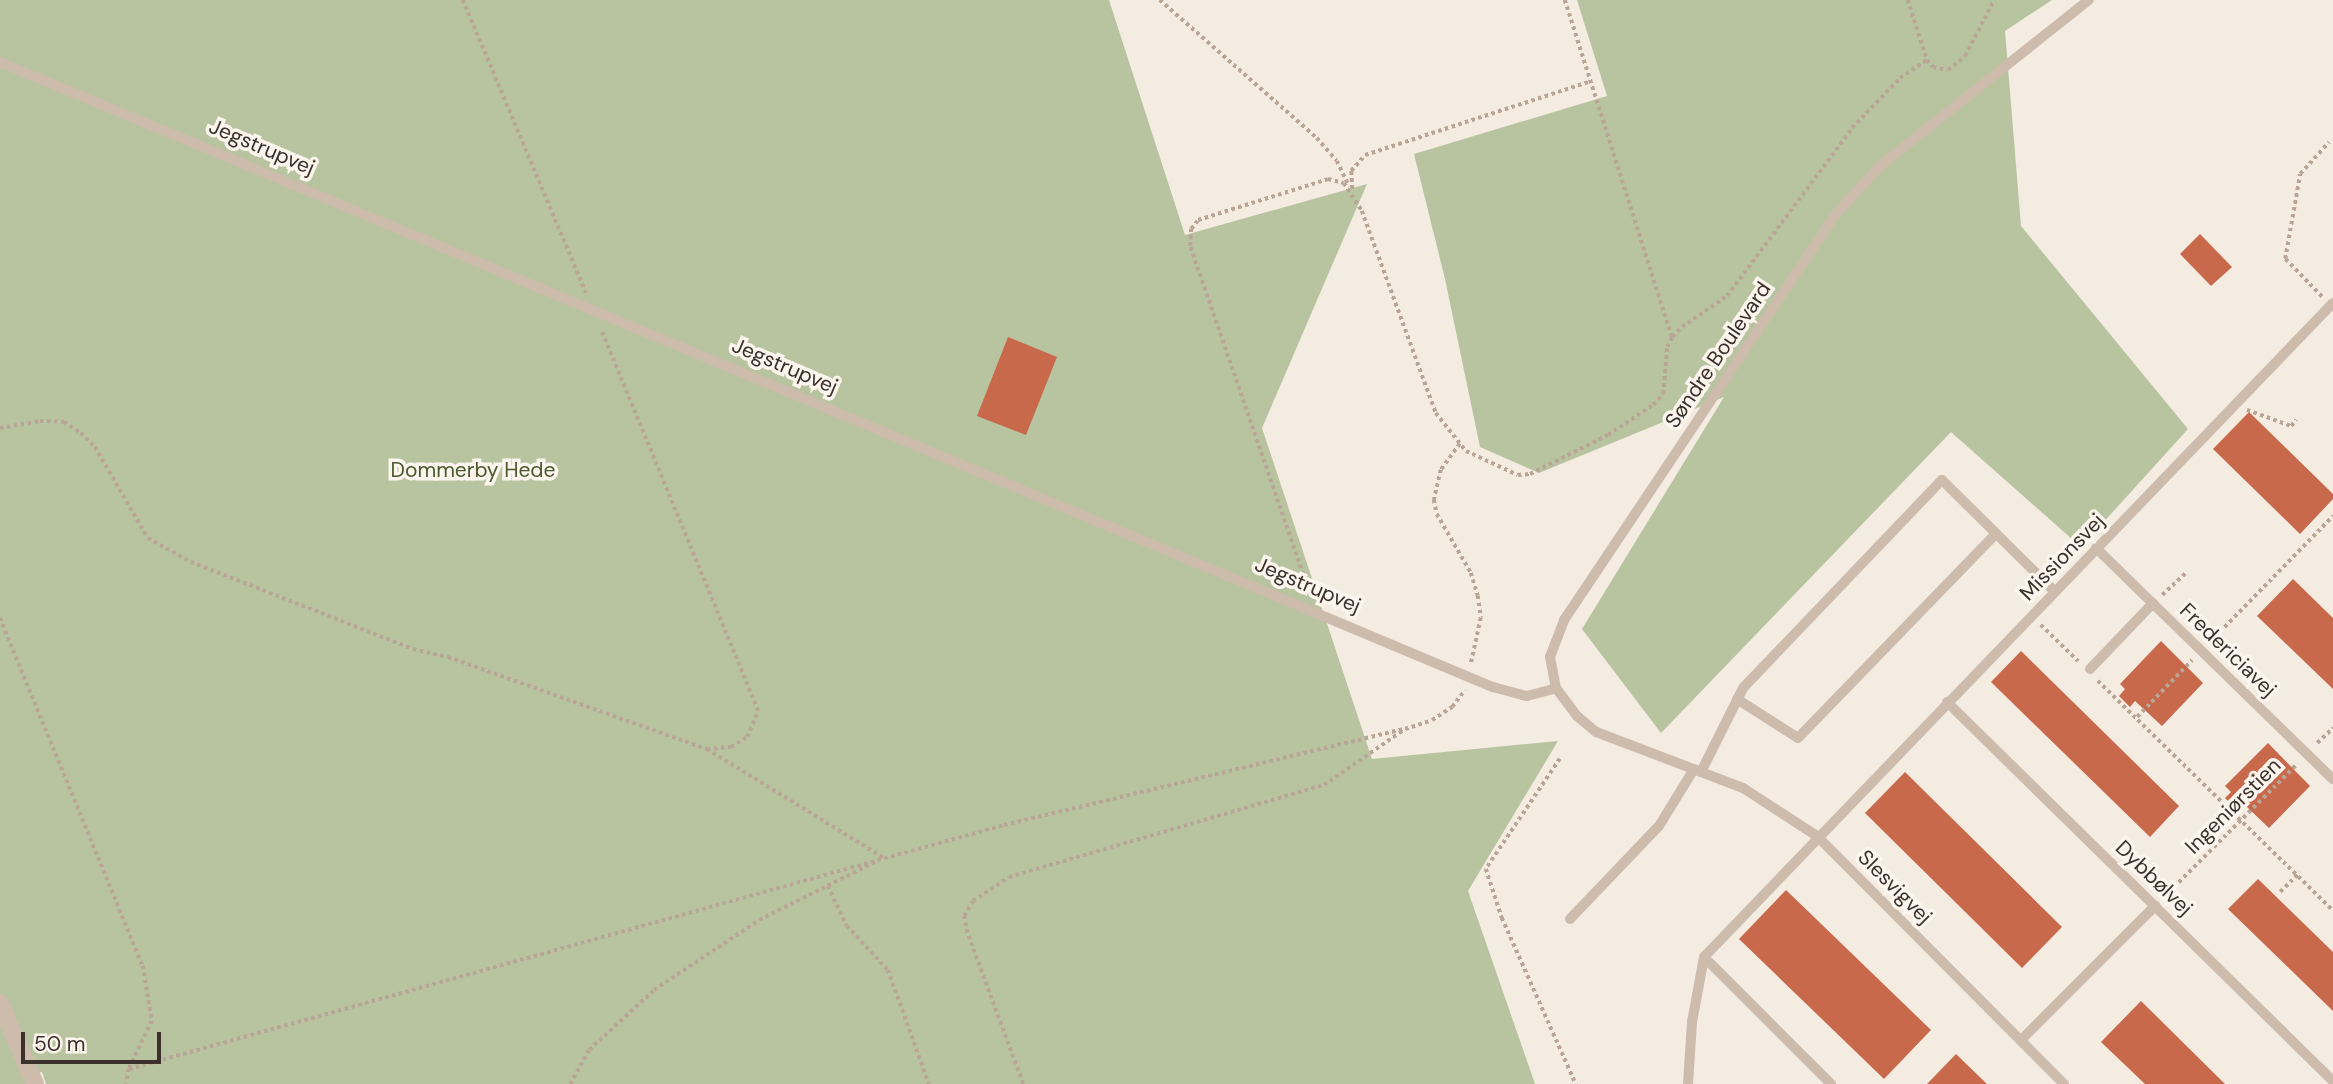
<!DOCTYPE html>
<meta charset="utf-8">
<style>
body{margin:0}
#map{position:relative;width:2333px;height:1084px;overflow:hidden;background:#f4ebe1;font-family:"DM Sans",sans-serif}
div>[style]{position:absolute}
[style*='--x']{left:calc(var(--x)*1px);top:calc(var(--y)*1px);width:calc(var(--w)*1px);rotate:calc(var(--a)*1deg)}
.green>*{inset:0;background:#b8c4a0}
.building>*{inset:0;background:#c8694b}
.path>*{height:3.5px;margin-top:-1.75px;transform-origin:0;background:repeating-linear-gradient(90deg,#b9a596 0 3.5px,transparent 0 7px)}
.lane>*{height:10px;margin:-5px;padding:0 5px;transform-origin:5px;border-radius:5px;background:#cdbbac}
.street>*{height:18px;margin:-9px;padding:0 9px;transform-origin:9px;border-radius:9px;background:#cdbbac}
span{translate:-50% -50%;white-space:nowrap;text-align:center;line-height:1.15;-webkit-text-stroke:7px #fbf5ee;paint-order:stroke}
.street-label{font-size:21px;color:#3b302b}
.park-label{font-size:21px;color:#4a5a2e}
.scale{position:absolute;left:21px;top:1032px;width:140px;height:32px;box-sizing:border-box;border:4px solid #3b302b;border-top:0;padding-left:9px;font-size:21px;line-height:24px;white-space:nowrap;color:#3b302b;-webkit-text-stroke:5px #fbf5ee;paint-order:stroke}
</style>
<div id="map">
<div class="green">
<i style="clip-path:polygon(0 0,1109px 0,1185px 235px,1367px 184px,1262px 428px,1372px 759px,1558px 741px,1468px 891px,1535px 1084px,46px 1084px,42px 1072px,29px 1075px,32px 1084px,0 1084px)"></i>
<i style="clip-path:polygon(1577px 0,2052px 0,2005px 31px,2021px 226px,2188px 429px,2081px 547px,1951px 432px,1661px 733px,1582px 629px,1724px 397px,1539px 473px,1480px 447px,1445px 279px,1414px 154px,1607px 96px)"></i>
</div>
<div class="building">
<i style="clip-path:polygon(2200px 234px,2232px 267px,2211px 286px,2180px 254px)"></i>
<i style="clip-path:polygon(1008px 337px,1057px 357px,1026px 435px,977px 416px)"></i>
<i style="clip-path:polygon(2249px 412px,2333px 494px,2333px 499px,2300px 534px,2213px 449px)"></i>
<i style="clip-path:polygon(2293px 579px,2333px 618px,2333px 689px,2257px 616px)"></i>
<i style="clip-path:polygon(2161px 641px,2203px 683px,2162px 726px,2135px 701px,2130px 707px,2119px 696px,2125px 689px,2120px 684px)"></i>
<i style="clip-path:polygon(2021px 651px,2179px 806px,2150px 837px,1991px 682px)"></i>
<i style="clip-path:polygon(2268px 743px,2310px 786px,2269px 828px,2247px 807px,2243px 805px,2238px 811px,2225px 798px,2231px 792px,2225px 786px)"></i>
<i style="clip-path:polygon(1905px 772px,2062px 927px,2022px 968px,1865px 813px)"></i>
<i style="clip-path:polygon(2258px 879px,2333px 952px,2333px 1011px,2228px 909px)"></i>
<i style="clip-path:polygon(1786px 890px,1931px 1030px,1884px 1079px,1739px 939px)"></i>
<i style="clip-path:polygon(2141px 1001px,2225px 1084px,2145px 1084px,2101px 1042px)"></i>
<i style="clip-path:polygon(1956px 1054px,1987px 1084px,1927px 1084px)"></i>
</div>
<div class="path">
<i style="--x:463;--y:0;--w:318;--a:67.2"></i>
<i style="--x:1160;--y:0;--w:209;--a:41.3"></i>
<i style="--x:1317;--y:138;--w:30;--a:49"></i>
<i style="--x:1337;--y:161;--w:28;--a:64"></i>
<i style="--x:1565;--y:0;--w:354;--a:72.4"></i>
<i style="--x:1908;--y:0;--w:63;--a:72.4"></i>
<i style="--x:1927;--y:60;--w:9;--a:49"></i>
<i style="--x:1933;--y:67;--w:15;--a:11"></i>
<i style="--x:1948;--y:70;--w:22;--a:-39"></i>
<i style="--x:1965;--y:56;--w:63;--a:-62.6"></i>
<i style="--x:1352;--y:189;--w:18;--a:-93"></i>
<i style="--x:1351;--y:171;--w:21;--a:-49"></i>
<i style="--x:1365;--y:155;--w:238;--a:-18.1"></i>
<i style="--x:2322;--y:297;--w:53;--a:-134.2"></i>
<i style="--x:2285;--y:259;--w:86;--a:-80"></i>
<i style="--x:2300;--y:174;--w:43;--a:-47.8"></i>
<i style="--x:2247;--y:410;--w:47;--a:20"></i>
<i style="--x:2291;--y:426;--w:8;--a:-50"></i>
<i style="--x:0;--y:428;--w:41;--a:-9.9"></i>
<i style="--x:40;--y:421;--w:24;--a:2"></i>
<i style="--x:64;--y:422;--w:20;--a:33"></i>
<i style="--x:81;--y:433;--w:20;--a:45"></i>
<i style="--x:95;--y:447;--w:105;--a:59.8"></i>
<i style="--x:148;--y:538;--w:49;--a:29.2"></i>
<i style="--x:191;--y:562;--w:238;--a:21.4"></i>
<i style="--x:413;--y:649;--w:36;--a:13"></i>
<i style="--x:448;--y:657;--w:275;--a:19.6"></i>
<i style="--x:707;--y:749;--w:24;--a:-5"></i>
<i style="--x:731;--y:747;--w:19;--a:-32"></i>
<i style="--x:747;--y:737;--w:28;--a:-67"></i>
<i style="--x:758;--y:711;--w:412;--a:-112.4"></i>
<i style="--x:1460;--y:444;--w:32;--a:126"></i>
<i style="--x:1441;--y:470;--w:31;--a:103"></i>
<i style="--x:1434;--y:500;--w:14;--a:78"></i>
<i style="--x:1437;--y:514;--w:68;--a:60"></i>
<i style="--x:1471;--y:573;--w:24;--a:73"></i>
<i style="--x:1478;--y:596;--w:22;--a:82"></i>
<i style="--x:1481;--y:618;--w:47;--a:102.3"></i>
<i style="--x:1310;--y:595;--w:369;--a:-109"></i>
<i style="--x:1190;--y:246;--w:17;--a:-87"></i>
<i style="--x:1191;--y:229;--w:11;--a:-52"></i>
<i style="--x:1198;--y:220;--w:136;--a:-17.5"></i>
<i style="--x:1328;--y:179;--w:16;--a:14"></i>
<i style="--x:1344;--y:183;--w:33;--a:57"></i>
<i style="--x:1362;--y:211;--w:215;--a:69.9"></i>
<i style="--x:1436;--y:413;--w:48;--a:51.7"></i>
<i style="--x:1466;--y:451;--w:57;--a:24.8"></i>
<i style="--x:1518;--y:475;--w:12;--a:-5"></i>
<i style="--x:1530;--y:474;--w:87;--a:-26.6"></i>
<i style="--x:1608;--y:435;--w:54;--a:-33.7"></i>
<i style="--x:1653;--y:405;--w:15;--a:-48"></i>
<i style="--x:1663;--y:394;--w:47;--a:-85.1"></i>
<i style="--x:1667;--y:347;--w:11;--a:-63"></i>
<i style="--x:1672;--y:337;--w:14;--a:-45"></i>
<i style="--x:1682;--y:327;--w:55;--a:-34.6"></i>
<i style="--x:1727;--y:296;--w:209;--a:-53.3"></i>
<i style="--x:1852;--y:128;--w:69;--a:-46.2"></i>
<i style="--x:1900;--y:78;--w:32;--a:-34"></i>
<i style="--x:2162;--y:595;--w:33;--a:-43"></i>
<i style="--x:0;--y:618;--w:376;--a:67.7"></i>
<i style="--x:143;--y:966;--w:56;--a:80.7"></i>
<i style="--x:152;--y:1021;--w:53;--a:115.6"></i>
<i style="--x:129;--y:1069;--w:15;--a:101"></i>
<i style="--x:2041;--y:625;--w:52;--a:44.2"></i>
<i style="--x:2210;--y:642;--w:176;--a:-45.7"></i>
<i style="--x:2098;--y:681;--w:328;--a:44.3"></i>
<i style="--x:2137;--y:717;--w:79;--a:-46"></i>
<i style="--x:2317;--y:743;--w:22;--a:-43"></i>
<i style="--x:707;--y:749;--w:208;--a:31.6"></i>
<i style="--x:1560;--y:759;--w:133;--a:123.9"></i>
<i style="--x:1486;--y:869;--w:52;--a:71.9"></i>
<i style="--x:1502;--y:918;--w:182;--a:66"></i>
<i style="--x:828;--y:886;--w:44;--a:64.6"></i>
<i style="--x:847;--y:926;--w:60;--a:47"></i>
<i style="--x:888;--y:970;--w:121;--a:70.2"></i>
<i style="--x:2280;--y:892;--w:28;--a:-45"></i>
<i style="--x:2164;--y:897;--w:188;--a:-45"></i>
<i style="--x:129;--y:1069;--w:908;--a:-15.58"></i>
<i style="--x:1004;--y:825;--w:412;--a:-13.5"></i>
<i style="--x:570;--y:1084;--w:39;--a:-61"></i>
<i style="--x:589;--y:1050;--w:88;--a:-42.7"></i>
<i style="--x:654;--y:990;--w:126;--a:-33.7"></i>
<i style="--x:759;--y:920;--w:130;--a:-26.6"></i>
<i style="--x:1023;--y:1084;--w:161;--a:-110.3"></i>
<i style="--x:967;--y:933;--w:17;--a:-100"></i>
<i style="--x:964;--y:916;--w:17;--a:-59"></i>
<i style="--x:973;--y:901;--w:43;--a:-33.7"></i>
<i style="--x:1009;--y:877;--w:328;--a:-16.3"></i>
<i style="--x:1324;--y:785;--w:98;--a:-34.7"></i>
<i style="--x:1405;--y:729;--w:28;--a:-18"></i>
<i style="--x:1432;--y:720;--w:24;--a:-33"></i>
<i style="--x:1452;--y:707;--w:21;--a:-53"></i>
</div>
<div class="lane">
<i style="--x:0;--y:62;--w:1619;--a:22.72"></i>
<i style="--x:1493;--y:687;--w:35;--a:15"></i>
<i style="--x:1527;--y:696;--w:30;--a:-15"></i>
<i style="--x:2096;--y:548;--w:331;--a:44.3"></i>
<i style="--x:2090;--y:669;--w:91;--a:-46.3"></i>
<i style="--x:1737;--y:699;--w:72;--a:32.6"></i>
<i style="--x:1798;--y:738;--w:284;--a:-45.9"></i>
<i style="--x:1947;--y:702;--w:541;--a:44.48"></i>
<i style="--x:1701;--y:772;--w:94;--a:-63.4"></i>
<i style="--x:1743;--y:688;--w:288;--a:-46.3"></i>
<i style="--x:1942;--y:480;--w:159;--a:44.7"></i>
<i style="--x:1570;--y:919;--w:129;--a:-46.3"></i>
<i style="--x:1659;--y:826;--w:67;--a:-58.4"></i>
<i style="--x:1704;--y:957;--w:180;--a:45"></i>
<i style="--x:2021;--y:1040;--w:190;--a:-45"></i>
<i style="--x:1688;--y:1084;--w:62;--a:-86.3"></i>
<i style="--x:1692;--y:1022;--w:66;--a:-79.5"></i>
<i style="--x:1704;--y:957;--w:907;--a:-46.12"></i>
<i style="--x:2064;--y:1084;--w:350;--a:-134.9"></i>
<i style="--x:1817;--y:836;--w:88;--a:-147"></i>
<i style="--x:1743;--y:788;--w:157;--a:-159.1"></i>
<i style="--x:1596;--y:732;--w:25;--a:-140"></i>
<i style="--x:1577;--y:716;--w:35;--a:-127"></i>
<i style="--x:1556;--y:688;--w:32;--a:-101"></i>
<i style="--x:1550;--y:657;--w:40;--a:-69"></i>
<i style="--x:1564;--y:620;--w:487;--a:-56.2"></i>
<i style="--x:1835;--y:215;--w:67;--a:-47.4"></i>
<i style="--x:1880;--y:166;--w:267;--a:-38.5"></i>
</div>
<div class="street">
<i style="--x:0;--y:1003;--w:88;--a:66.6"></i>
</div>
<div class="street-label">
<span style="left:262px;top:147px;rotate:23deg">Jegstrupvej</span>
<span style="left:1718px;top:355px;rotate:-56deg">Søndre Boulevard</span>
<span style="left:785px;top:366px;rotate:23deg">Jegstrupvej</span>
<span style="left:2062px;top:557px;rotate:-46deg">Missionsvej</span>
<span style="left:1308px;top:585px;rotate:23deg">Jegstrupvej</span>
<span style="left:2228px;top:650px;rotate:44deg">Fredericiavej</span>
<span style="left:2233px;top:806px;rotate:-45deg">Ingeniørstien</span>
<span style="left:2154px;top:878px;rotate:44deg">Dybbølvej</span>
<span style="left:1895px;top:887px;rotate:45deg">Slesvigvej</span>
</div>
<div class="park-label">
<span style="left:473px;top:470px">Dommerby Hede</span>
</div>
<div class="scale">50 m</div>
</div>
